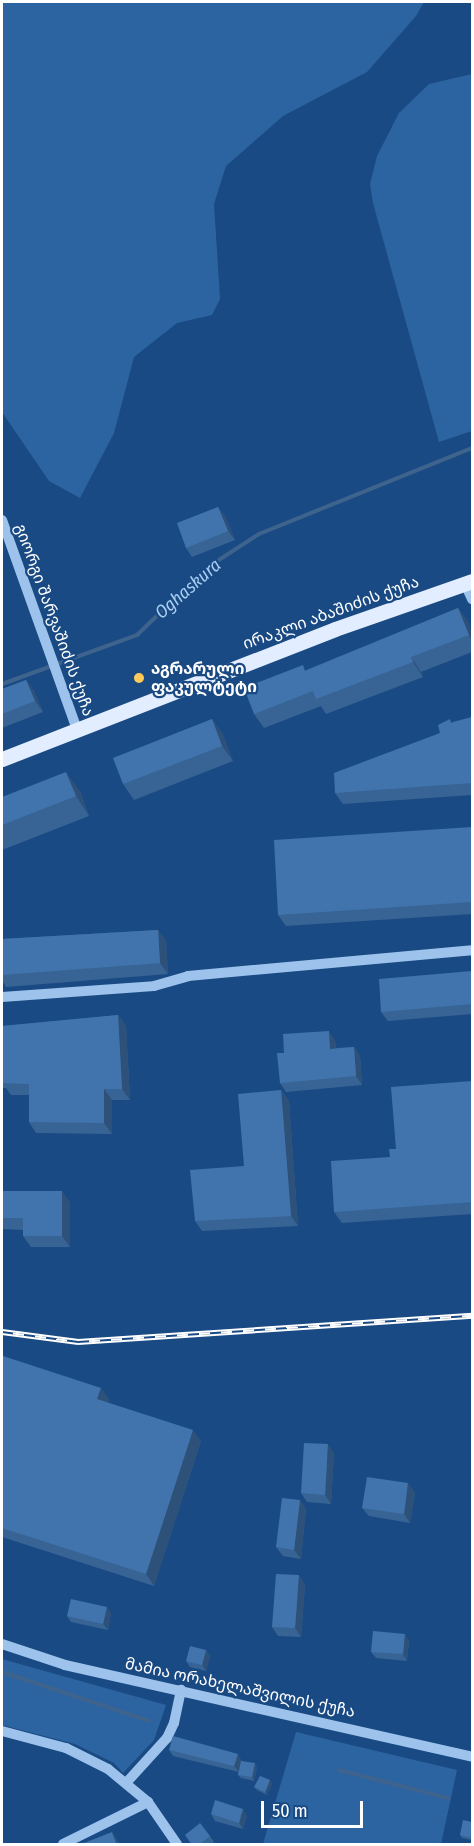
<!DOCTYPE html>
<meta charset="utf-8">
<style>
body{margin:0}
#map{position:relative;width:474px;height:1846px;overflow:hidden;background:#194a83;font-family:"Fira Sans Condensed","Noto Sans Georgian",sans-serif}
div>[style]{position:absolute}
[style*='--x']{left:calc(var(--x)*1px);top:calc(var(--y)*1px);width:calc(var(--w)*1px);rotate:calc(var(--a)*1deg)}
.green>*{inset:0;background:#2c64a2}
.stream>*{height:4px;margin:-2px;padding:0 2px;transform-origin:2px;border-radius:2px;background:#3e638d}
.minor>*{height:10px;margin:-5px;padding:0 5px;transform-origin:5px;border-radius:5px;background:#9dc3ec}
.major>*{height:15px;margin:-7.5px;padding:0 7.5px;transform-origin:7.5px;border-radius:7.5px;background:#e2eeff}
.rail>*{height:6px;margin-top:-3px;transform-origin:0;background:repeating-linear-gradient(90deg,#194a83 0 11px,#fff 0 22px);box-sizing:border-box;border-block:2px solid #fff}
.wall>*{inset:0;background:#386495}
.shaded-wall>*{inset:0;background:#2e5179}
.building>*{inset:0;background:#4174ad}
.dots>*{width:16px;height:16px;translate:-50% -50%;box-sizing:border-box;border:3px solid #194a83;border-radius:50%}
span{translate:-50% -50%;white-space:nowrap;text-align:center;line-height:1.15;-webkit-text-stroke:4.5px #194a83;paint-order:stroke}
.street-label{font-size:16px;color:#fff}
.poi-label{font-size:16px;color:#fff;font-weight:700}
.left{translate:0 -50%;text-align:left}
.water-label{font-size:18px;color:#a9cdf3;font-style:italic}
.frame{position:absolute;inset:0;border:3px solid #fff;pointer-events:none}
.scale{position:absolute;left:261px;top:1801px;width:102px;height:27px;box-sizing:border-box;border:3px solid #fff;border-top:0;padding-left:8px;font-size:18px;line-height:21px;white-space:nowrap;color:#fff;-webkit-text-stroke:4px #194a83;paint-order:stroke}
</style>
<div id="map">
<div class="green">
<i style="clip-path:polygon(2px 2px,424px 2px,416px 16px,367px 72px,283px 116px,226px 166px,214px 204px,220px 299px,212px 315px,177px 323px,134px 357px,114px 433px,80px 498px,49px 481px,2px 412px)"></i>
<i style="clip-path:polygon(472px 74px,472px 431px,439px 442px,373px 203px,370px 184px,377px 156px,399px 113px,429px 84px)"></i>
<i style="clip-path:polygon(2px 1659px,166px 1705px,154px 1740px,123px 1773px,114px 1763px,75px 1744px,2px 1725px)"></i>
<i style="clip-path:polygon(296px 1732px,457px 1770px,441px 1844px,263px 1844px)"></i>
</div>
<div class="stream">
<i style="--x:2;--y:684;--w:144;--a:-19.9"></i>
<i style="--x:137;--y:635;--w:98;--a:-43.8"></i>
<i style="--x:208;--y:567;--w:61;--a:-32.9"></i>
<i style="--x:259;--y:534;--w:230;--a:-22"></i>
<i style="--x:2;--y:1672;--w:155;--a:18.4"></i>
<i style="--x:339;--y:1770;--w:113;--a:14.4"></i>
</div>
<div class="minor">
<i style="--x:2;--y:520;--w:222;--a:70.3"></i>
<i style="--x:465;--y:584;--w:17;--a:65"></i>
<i style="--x:2;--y:997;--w:152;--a:-4.1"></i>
<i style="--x:154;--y:986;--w:35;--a:-16"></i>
<i style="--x:188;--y:976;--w:285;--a:-5.2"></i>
<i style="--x:2;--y:1644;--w:66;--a:18.4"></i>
<i style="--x:65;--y:1665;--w:417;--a:12.7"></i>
<i style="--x:2;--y:1731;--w:66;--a:14.9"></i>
<i style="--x:66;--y:1748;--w:47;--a:26.6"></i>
<i style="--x:108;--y:1769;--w:52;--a:39.5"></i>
<i style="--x:148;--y:1802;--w:51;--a:55.4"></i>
<i style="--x:126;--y:1783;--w:61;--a:-47.7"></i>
<i style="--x:167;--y:1738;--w:17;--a:-65"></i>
<i style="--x:174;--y:1723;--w:34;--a:-78"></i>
<i style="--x:63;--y:1844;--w:95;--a:-26.3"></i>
</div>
<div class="major">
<i style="--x:2;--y:759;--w:357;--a:-21.3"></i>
<i style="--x:335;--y:629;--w:145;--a:-19.3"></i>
</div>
<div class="rail">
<i style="--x:2;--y:1332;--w:77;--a:7.5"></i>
<i style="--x:78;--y:1342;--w:395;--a:-3.8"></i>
</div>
<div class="wall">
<i style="clip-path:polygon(218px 507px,225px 516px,235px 540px,192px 557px,186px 548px)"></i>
<i style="clip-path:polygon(458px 608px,468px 622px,472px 633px,472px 652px,421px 672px,423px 677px,326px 714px,321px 706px,264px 728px,254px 714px,306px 670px)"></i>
<i style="clip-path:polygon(26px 680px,34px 691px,43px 712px,2px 728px,2px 689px)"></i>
<i style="clip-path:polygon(472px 717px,472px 795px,343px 804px,335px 793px,440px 733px,452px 722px)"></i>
<i style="clip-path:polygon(212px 719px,223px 735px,233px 761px,134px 800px,123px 784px)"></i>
<i style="clip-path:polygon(80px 791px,89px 816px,2px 850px,2px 797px)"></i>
<i style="clip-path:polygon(472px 827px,472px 914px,286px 926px,278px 915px)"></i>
<i style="clip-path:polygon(158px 930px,166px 941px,168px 974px,6px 987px,2px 980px,2px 939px)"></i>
<i style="clip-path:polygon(472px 971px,472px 1014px,388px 1021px,381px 1012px)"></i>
<i style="clip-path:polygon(118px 1015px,126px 1026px,130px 1100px,112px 1100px,112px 1134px,36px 1133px,29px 1122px,29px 1095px,11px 1095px,6px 1088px,2px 1088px,2px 1026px)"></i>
<i style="clip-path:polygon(335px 1040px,336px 1048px,354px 1047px,360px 1056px,362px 1085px,286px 1092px,280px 1083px,284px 1053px)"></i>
<i style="clip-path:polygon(472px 1081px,472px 1214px,342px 1223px,334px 1212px,390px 1157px,396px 1149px)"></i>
<i style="clip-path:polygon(281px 1090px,289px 1101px,298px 1226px,202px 1231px,195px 1221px,244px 1166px)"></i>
<i style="clip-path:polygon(2px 1191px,70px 1202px,70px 1247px,31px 1247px,23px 1236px,23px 1230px,2px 1229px)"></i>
<i style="clip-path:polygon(2px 1360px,109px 1399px,108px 1403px,201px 1441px,154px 1586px,2px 1537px)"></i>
<i style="clip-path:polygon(334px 1453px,331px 1504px,307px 1502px,301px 1493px)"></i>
<i style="clip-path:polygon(415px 1492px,410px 1523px,369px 1516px,362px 1508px)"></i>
<i style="clip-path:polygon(300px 1500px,306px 1509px,301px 1559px,283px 1556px,276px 1547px)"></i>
<i style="clip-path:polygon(305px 1584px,301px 1637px,278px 1636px,272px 1627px)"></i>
<i style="clip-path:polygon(111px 1613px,108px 1630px,71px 1622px,67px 1616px)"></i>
<i style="clip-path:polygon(409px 1640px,407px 1661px,376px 1658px,371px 1652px)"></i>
<i style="clip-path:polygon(206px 1650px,210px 1656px,206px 1671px,190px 1667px,186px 1661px)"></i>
<i style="clip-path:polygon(169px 1750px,242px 1761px,257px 1767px,254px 1781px,241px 1778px,238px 1775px,239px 1772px,173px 1756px)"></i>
<i style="clip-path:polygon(272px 1783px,267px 1795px,257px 1790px,254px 1787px)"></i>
<i style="clip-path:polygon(211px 1814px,247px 1816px,243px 1829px,215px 1821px)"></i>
<i style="clip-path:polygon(472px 1822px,472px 1840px,462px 1838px,460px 1835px)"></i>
<i style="clip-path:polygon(210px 1836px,214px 1842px,211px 1845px,192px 1845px)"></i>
</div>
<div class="shaded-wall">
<i style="clip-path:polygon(218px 507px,225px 516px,235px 540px,228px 531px)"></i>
<i style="clip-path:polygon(458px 608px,468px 622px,472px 633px,472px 641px,469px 635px)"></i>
<i style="clip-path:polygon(411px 657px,421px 672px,423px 677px,413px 662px)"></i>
<i style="clip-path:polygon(26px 680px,34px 691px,43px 712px,35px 701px)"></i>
<i style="clip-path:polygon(212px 719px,223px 735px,233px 761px,222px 746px)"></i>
<i style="clip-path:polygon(66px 772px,80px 791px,89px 816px,76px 796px)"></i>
<i style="clip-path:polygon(158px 930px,166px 941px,168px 974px,160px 963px)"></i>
<i style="clip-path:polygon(118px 1015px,126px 1026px,130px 1100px,122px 1089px)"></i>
<i style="clip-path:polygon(329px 1031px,335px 1040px,337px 1058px,330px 1049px)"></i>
<i style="clip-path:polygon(354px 1047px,360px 1056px,362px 1085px,356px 1076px)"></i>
<i style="clip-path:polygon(104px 1089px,112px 1100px,112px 1134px,104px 1123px)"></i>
<i style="clip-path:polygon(281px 1090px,289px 1101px,298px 1226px,291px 1216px)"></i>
<i style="clip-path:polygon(62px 1191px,70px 1202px,70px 1247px,62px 1236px)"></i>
<i style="clip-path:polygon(101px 1388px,109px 1399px,105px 1411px,97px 1399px)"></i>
<i style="clip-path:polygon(193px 1430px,201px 1441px,154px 1586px,146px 1574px)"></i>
<i style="clip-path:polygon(328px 1444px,334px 1453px,331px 1504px,325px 1495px)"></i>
<i style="clip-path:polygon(408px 1483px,415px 1492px,410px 1523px,404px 1514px)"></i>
<i style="clip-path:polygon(300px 1500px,306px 1509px,301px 1559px,294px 1550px)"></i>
<i style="clip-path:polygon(299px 1575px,305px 1584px,301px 1637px,295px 1628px)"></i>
<i style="clip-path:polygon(107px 1607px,111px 1613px,108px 1630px,103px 1624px)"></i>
<i style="clip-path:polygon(405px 1634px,409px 1640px,407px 1661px,403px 1654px)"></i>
<i style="clip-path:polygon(206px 1650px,210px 1656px,206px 1671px,202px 1665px)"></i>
<i style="clip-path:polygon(238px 1754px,242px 1761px,239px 1772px,234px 1766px)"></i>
<i style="clip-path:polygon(255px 1763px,257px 1767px,254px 1781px,252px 1777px)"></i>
<i style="clip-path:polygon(270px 1780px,272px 1783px,267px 1795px,265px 1792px)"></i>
<i style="clip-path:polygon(243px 1809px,247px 1816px,243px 1829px,239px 1823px)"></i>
<i style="clip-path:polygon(112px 1832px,121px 1845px,117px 1845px)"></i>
</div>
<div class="building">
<i style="clip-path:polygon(218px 507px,228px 531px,186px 548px,177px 523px)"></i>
<i style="clip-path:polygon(458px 608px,469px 635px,411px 657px,413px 662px,316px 699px,313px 691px,254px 714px,244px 688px,303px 665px,305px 671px)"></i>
<i style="clip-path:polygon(26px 680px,35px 701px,2px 714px,2px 689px)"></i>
<i style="clip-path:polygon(472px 717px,472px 783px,335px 793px,334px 773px,440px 733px,438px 725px,450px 719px,451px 723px)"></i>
<i style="clip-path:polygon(212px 719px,222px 746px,123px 784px,113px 758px)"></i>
<i style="clip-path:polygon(66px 772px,76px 796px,2px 825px,2px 797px)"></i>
<i style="clip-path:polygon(472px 827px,472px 902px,278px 915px,274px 840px)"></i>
<i style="clip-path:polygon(158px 930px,160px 963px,2px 975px,2px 939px)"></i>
<i style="clip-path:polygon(472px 971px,472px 1004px,381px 1012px,379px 979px)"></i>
<i style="clip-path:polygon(118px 1015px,122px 1089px,104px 1089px,104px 1123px,29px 1122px,29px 1084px,3px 1083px,2px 1076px,2px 1026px)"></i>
<i style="clip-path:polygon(329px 1031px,330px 1049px,354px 1047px,356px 1076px,280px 1083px,277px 1053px,284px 1053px,283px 1034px)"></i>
<i style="clip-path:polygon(472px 1081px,472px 1202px,334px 1212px,331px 1161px,390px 1157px,389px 1149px,396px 1149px,391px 1087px)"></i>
<i style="clip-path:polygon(281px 1090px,291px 1216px,195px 1221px,190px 1170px,244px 1166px,238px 1094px)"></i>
<i style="clip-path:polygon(2px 1191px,62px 1191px,62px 1236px,23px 1236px,23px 1218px,2px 1218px)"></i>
<i style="clip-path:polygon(3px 1356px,101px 1388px,97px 1399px,193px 1430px,146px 1574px,2px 1528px,2px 1360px)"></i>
<i style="clip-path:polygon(304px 1443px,328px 1444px,325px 1495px,301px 1493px)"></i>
<i style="clip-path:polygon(367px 1477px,408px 1483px,404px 1514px,362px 1508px)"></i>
<i style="clip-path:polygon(282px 1498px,300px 1500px,294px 1550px,276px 1547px)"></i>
<i style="clip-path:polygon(276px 1574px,299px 1575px,295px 1628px,272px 1627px)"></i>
<i style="clip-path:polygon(71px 1599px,107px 1607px,103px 1624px,67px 1616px)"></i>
<i style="clip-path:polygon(373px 1631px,405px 1634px,403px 1654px,371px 1652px)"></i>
<i style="clip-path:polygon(190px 1646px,206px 1650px,202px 1665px,186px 1661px)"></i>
<i style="clip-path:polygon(173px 1736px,238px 1754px,234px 1766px,169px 1750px)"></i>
<i style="clip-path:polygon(241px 1761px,255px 1763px,252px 1777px,238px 1775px)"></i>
<i style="clip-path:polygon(260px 1776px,270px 1780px,265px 1792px,254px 1787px)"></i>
<i style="clip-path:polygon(215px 1800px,243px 1809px,239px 1823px,211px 1814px)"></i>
<i style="clip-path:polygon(463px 1820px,472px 1822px,472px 1838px,460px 1835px)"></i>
<i style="clip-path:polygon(200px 1823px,210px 1836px,199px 1845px,192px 1845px,185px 1835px)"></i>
<i style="clip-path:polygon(112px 1832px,117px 1845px,79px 1845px)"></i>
</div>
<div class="dots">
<i style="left:139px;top:678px;background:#ffca58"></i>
</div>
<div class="street-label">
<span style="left:331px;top:613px;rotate:-20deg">ირაკლი აბაშიძის ქუჩა</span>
<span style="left:54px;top:620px;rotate:70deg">გიორგი შარვაშიძის ქუჩა</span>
<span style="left:240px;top:1688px;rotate:12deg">მამია ორახელაშვილის ქუჩა</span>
</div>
<div class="poi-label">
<span class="left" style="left:151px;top:678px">აგრარული<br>ფაკულტეტი</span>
</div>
<div class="water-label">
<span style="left:188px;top:589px;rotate:-41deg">Oghaskura</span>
</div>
<div class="frame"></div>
<div class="scale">50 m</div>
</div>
